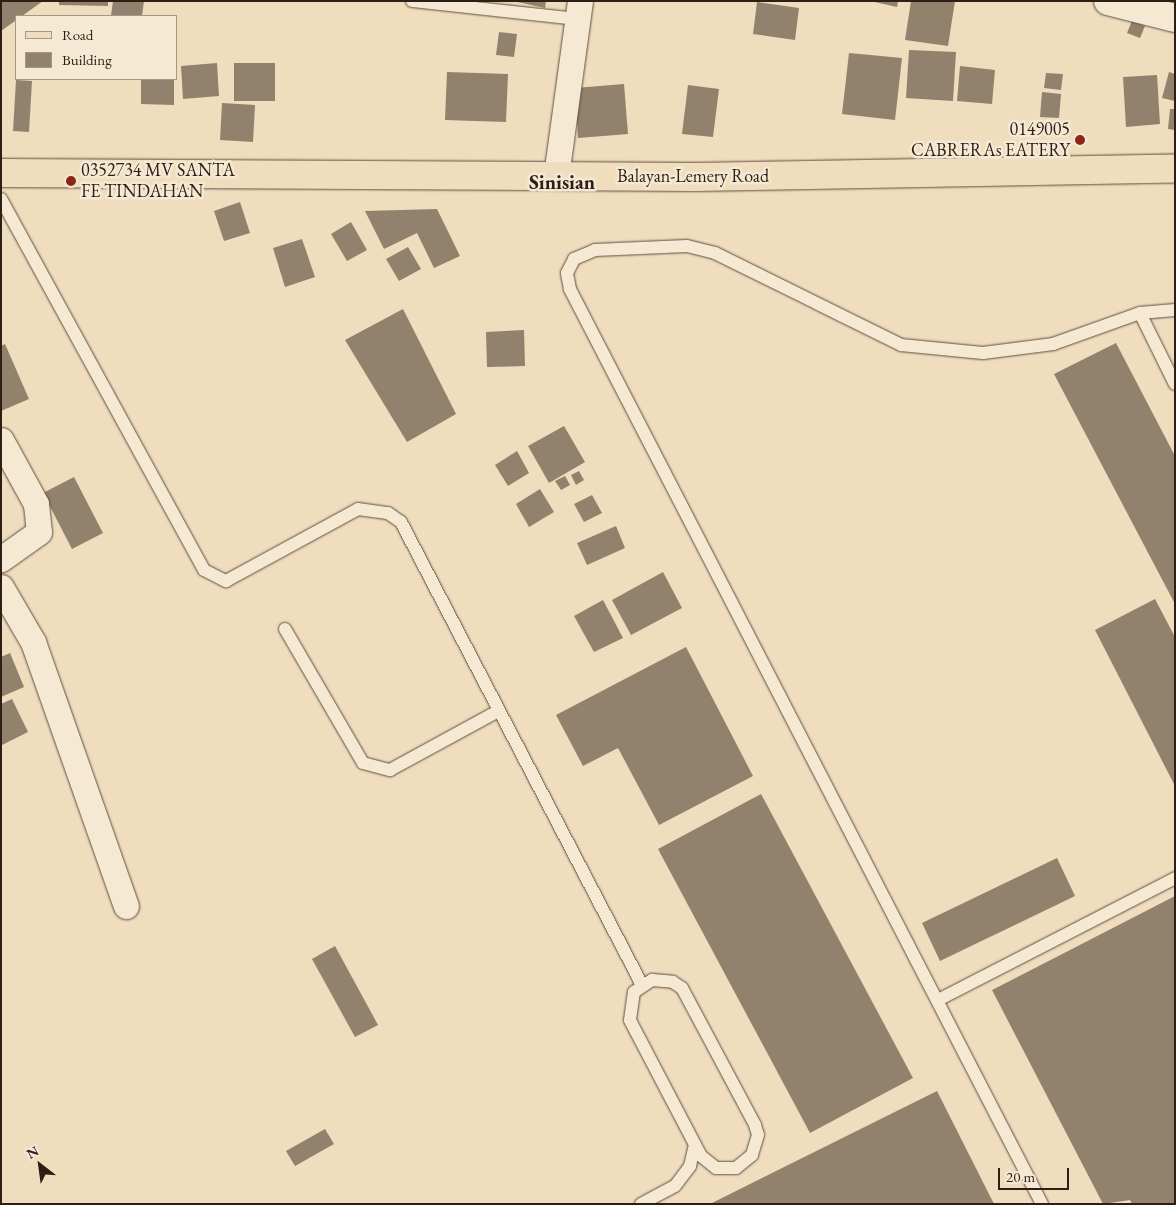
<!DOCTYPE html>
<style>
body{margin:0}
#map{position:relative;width:1176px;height:1205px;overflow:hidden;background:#efddbd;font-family:"EB Garamond",serif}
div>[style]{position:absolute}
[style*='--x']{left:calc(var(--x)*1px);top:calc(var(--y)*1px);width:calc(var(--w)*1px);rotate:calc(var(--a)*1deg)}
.building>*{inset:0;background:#92816d}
.roads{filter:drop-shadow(0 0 1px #5e4e40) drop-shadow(0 0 1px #5e4e40)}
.lane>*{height:12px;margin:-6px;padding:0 6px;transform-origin:6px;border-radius:6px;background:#f5e9d4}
.street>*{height:25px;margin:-12.5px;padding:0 12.5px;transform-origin:12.5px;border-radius:12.5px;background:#f5e9d4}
.secondary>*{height:28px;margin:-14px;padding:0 14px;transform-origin:14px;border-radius:14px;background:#f5e9d4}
.primary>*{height:28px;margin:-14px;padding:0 14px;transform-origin:14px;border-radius:14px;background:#efddbd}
.dots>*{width:14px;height:14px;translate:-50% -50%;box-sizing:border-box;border:2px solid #f5e9d4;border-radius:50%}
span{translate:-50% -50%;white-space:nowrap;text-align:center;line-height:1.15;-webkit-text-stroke:5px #f5e9d4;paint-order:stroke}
.poi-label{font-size:18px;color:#2d1e16}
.right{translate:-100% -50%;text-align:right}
.left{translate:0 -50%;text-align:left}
.street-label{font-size:18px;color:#2d1e16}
.quarter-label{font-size:20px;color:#2d1e16;font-weight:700}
.frame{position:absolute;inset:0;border:2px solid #2d1e16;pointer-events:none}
.legend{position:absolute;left:15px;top:15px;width:162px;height:65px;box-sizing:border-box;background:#f5e9d4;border:1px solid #a59888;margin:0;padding:6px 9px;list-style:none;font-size:15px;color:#2d1e16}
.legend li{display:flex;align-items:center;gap:10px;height:25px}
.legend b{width:25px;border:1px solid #a59888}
.north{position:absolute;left:15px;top:1140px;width:50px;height:50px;-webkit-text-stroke:4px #f5e9d4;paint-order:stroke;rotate:330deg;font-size:14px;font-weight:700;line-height:20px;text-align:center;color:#2d1e16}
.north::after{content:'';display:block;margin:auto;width:18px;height:22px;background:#2d1e16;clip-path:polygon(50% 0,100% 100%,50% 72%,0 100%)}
.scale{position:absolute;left:998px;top:1168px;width:71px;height:22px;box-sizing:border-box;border:2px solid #2d1e16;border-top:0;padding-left:6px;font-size:15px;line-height:18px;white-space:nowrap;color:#2d1e16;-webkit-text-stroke:4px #f5e9d4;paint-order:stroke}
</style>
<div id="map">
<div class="building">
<i style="clip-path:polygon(1px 1px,43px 1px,1px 31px)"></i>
<i style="clip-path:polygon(59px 1px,108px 1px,108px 6px,59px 5px)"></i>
<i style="clip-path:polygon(113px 1px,144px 1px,142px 16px,111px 16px)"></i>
<i style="clip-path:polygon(513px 1px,546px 1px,545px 8px)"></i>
<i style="clip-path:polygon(870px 1px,898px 1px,897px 7px)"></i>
<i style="clip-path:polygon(911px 1px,955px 1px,948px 46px,905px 40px)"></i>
<i style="clip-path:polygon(757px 2px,799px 8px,795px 40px,753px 34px)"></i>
<i style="clip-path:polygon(1132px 21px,1145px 26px,1140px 38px,1127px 33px)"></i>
<i style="clip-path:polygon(499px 32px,517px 34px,514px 57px,496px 55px)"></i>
<i style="clip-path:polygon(909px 50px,956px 52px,953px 101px,906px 98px)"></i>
<i style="clip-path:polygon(849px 53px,902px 58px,895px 120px,842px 114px)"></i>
<i style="clip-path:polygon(217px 63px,219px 96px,183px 99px,181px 66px)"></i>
<i style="clip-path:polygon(234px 63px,275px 63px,275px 101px,234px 101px)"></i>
<i style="clip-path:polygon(960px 66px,995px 70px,992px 104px,957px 101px)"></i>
<i style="clip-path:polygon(447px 72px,508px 74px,506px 122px,445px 120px)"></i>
<i style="clip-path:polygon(1169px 72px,1175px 74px,1175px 101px,1162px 98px)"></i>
<i style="clip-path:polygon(1046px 73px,1063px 74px,1061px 90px,1044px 88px)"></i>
<i style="clip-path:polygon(1157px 75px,1160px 124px,1126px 127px,1123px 77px)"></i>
<i style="clip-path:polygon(141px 79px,174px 79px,174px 105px,141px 104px)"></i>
<i style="clip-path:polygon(16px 80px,32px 81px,29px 132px,13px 131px)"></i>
<i style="clip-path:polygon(624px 84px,628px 134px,578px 138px,575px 88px)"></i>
<i style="clip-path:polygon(688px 85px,719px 89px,713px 137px,682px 134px)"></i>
<i style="clip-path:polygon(1042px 92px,1061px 94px,1059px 118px,1040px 117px)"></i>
<i style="clip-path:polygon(222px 103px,255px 105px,253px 142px,220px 140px)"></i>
<i style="clip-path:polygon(1170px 109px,1175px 109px,1175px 130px,1168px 129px)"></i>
<i style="clip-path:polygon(240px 202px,250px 233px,224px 241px,214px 211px)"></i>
<i style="clip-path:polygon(437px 209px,460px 256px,434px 268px,417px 233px,384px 249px,365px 211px)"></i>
<i style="clip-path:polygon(351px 222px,367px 250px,347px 261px,331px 234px)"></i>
<i style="clip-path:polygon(302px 239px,315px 277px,285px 287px,273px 248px)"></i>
<i style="clip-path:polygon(408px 247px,421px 269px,399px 281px,386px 259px)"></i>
<i style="clip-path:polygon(403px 309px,456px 414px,407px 442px,345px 340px)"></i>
<i style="clip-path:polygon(524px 330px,525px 366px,487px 367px,486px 332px)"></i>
<i style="clip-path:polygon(1116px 343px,1175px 456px,1175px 604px,1054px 374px)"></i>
<i style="clip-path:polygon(5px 344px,29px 399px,1px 411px,1px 346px)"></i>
<i style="clip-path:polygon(564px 426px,585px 462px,549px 483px,528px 446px)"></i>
<i style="clip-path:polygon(517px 451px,529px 473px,508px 486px,495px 465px)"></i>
<i style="clip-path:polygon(579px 471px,584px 480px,576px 485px,571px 475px)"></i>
<i style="clip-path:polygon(565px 476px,570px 485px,561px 490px,555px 481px)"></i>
<i style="clip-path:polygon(74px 477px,103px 533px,72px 549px,43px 493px)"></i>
<i style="clip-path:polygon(540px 489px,554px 512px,529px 527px,516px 504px)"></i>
<i style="clip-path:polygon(592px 495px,602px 513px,584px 522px,574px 504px)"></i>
<i style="clip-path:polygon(616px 526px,625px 548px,587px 565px,577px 543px)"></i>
<i style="clip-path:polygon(663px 572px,682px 608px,631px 635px,612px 600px)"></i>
<i style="clip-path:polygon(1155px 599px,1175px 637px,1175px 786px,1095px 630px)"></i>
<i style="clip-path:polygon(603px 600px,623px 638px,594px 652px,574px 616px)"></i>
<i style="clip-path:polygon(686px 647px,753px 776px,659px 825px,618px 748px,583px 766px,556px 715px)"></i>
<i style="clip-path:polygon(10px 653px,24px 687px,1px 697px,1px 657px)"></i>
<i style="clip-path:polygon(12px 699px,28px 732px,2px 745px,1px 704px)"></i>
<i style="clip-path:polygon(761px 794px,913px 1078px,810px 1133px,658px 849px)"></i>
<i style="clip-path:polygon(1057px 858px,1075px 896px,940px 961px,922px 923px)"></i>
<i style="clip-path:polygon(1175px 896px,1175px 1204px,1132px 1204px,1130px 1200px,1103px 1204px,992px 990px)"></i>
<i style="clip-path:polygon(335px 946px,378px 1025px,355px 1037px,312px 959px)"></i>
<i style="clip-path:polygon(937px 1091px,994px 1204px,710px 1204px)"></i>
<i style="clip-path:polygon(325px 1129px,334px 1144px,295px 1166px,286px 1151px)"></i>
</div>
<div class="roads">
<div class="lane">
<i style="--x:412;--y:1;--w:167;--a:6.2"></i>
<i style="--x:1;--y:199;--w:423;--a:61.3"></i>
<i style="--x:204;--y:570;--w:25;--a:27"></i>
<i style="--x:226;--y:581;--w:150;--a:-28.6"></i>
<i style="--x:358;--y:509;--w:30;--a:8"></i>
<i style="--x:388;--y:513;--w:16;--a:35"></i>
<i style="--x:401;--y:522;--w:522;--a:62.5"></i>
<i style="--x:1140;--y:313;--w:79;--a:63.8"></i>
<i style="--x:285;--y:629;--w:155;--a:59.8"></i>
<i style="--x:363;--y:763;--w:28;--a:15"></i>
<i style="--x:390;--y:770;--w:123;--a:-28.6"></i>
<i style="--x:652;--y:980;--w:21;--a:5"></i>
<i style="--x:673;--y:982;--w:11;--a:34"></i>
<i style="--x:682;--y:988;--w:155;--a:61.9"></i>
<i style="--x:755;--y:1125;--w:10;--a:73"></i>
<i style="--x:758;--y:1135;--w:21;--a:107"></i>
<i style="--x:752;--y:1155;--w:21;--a:141"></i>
<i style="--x:736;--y:1168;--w:20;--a:180"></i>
<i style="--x:716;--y:1168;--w:19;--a:-141"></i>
<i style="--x:701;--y:1156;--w:153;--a:-117.6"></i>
<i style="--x:630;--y:1020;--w:28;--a:-82"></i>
<i style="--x:634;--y:992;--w:22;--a:-34"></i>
<i style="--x:938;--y:1000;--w:267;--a:-27.2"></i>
<i style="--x:641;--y:1204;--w:38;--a:-28"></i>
<i style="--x:675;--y:1186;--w:25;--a:-53"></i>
<i style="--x:690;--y:1166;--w:22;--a:-77"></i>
<i style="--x:1042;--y:1204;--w:1030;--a:-117.29"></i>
<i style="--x:570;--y:289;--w:16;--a:-101"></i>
<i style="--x:567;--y:273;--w:16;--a:-63"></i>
<i style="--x:574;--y:259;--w:23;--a:-23"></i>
<i style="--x:595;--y:250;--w:92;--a:-2.5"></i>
<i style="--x:687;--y:246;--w:29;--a:14"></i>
<i style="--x:715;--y:253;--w:208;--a:26.3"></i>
<i style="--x:901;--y:345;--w:82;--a:5.6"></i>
<i style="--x:983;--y:353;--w:71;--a:-7.3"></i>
<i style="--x:1053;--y:344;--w:92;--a:-19.6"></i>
<i style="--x:1140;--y:313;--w:35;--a:-5"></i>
</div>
<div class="street">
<i style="--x:556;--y:176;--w:177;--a:-82.2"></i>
<i style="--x:1;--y:440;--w:73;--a:61.3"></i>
<i style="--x:36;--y:504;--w:28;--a:84"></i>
<i style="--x:39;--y:532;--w:47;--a:144.6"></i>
<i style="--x:1;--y:587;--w:64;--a:59.8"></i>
<i style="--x:33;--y:642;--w:280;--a:70.6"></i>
</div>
<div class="secondary">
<i style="--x:1108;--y:1;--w:69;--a:14.2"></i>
</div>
<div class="primary">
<i style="--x:1;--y:173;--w:694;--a:0.33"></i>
<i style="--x:695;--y:177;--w:480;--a:-1"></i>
</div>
</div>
<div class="dots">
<i style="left:1080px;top:140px;background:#8f2418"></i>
<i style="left:71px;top:181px;background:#8f2418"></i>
</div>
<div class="poi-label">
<span class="right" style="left:1070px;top:140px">0149005<br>CABRERAs EATERY</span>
<span class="left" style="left:81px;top:181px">0352734 MV SANTA<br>FE TINDAHAN</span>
</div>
<div class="street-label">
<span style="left:693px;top:176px">Balayan-Lemery Road</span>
</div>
<div class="quarter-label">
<span style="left:562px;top:182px">Sinisian</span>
</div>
<div class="frame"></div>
<ul class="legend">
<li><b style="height:6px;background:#efddbd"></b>Road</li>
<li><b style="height:14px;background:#92816d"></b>Building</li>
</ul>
<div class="north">N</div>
<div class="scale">20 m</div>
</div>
